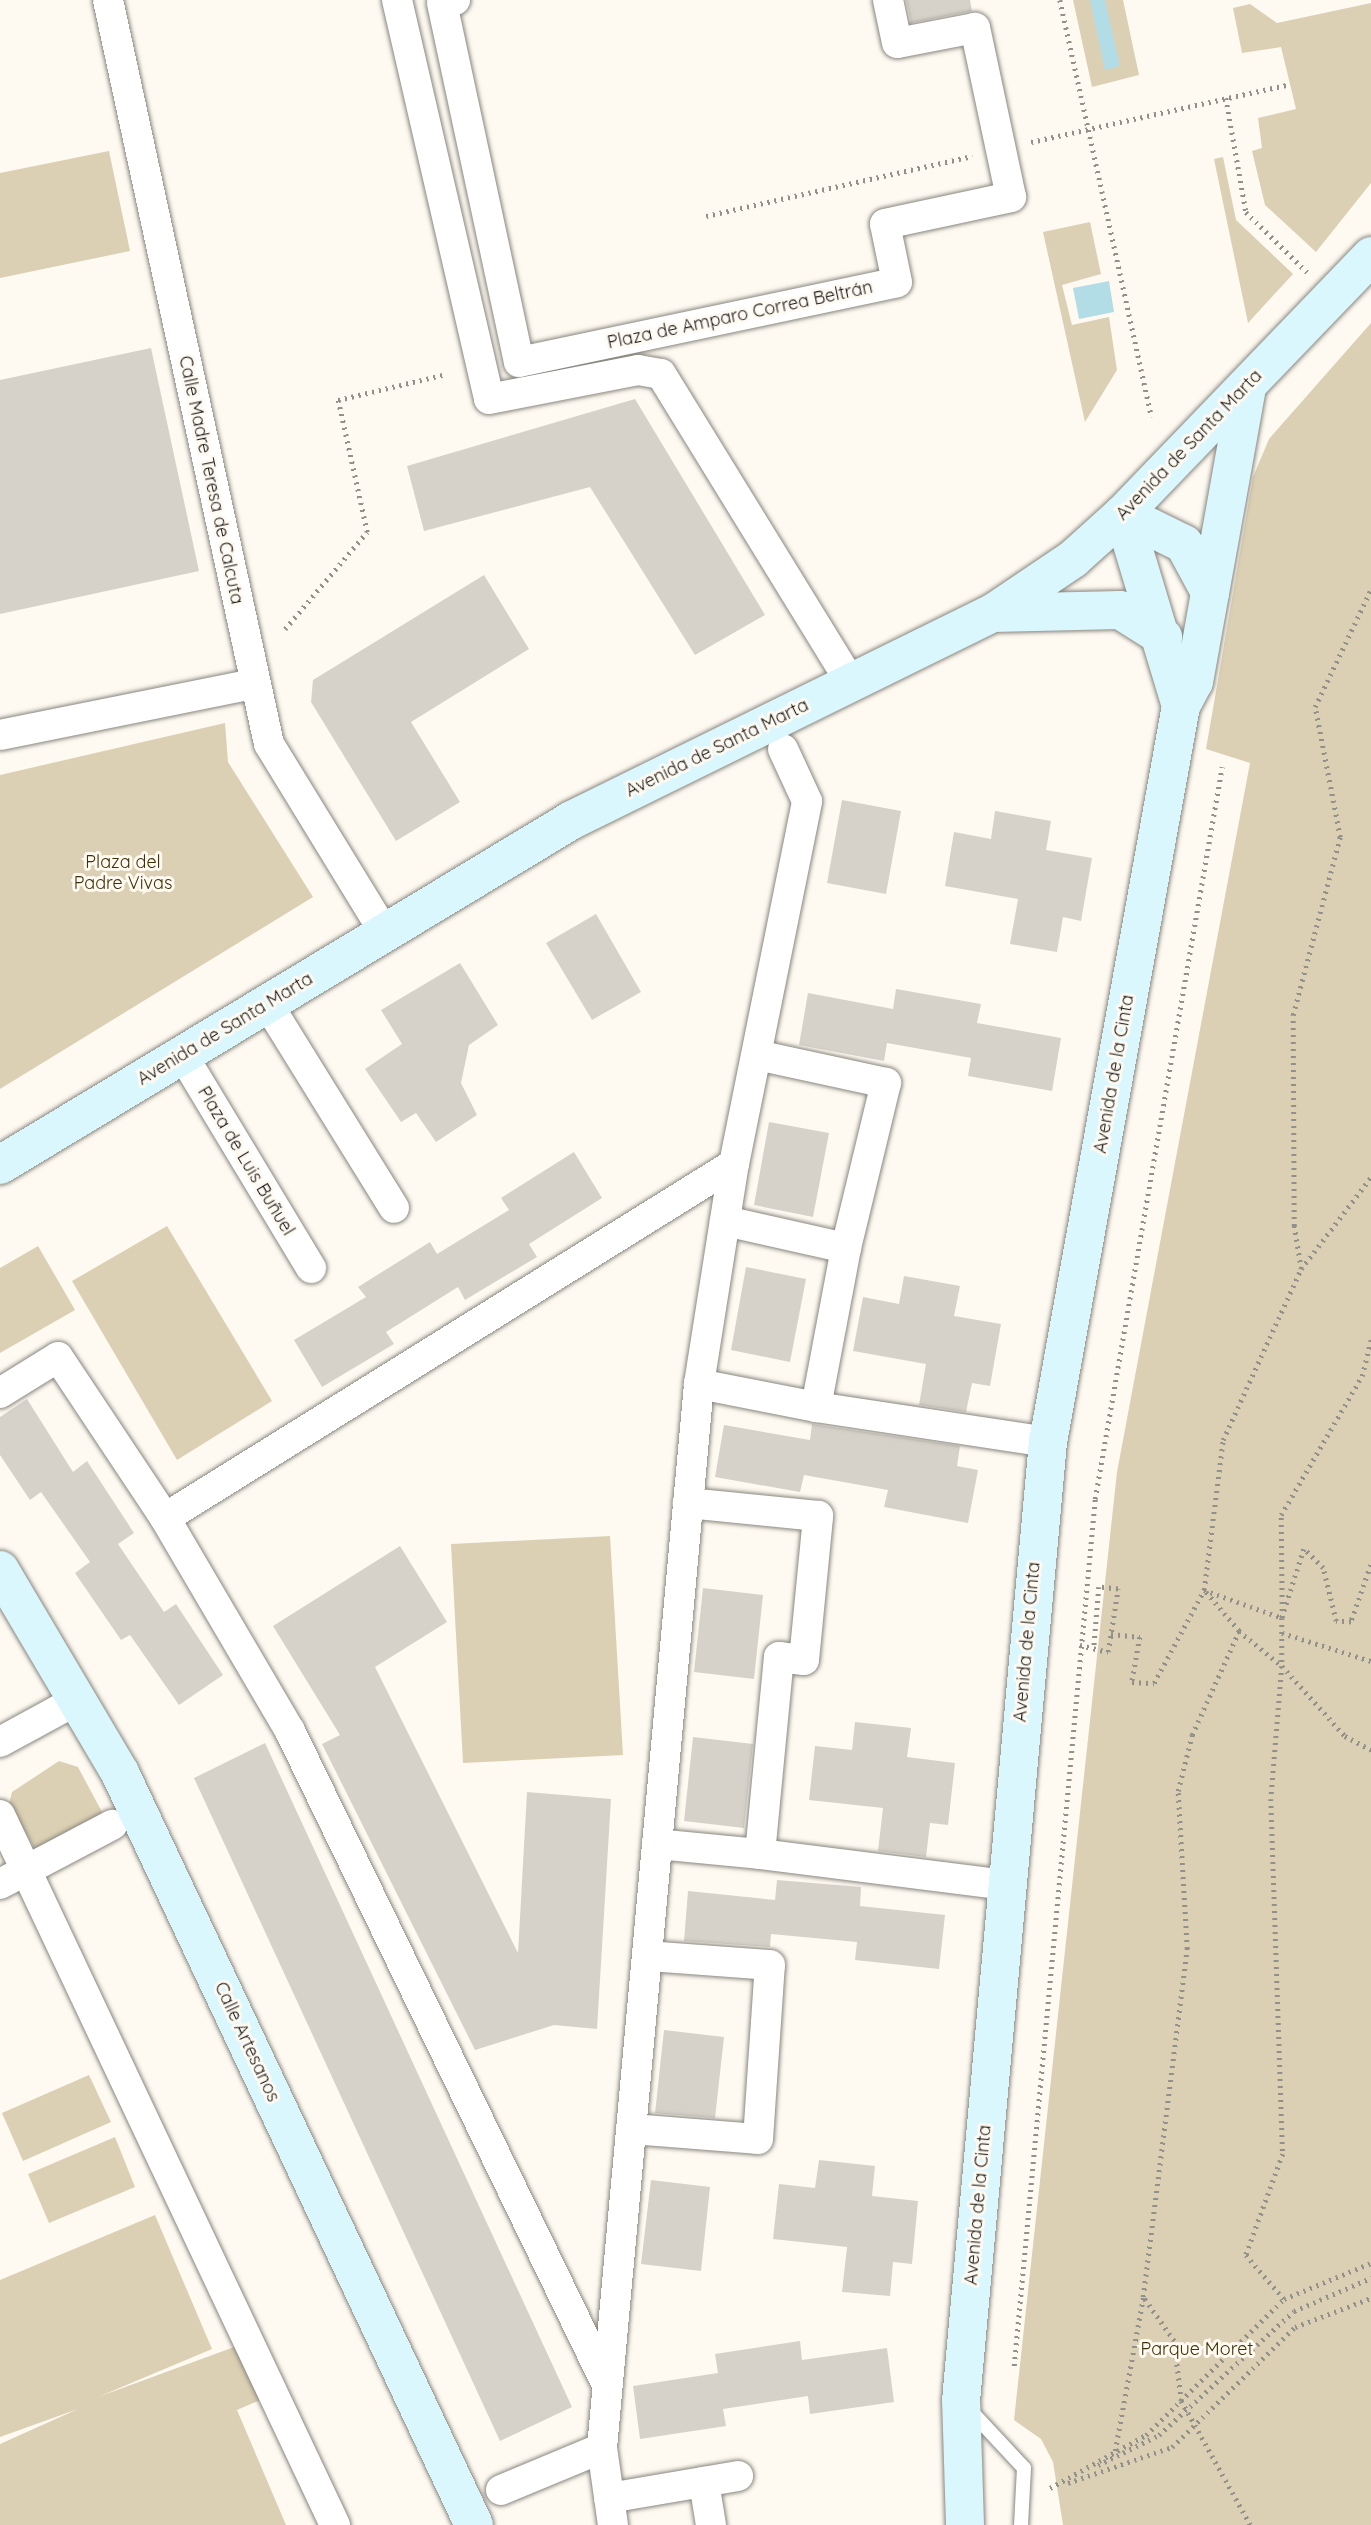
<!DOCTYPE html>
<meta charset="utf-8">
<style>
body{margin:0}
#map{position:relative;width:1371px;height:2525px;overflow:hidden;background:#fefaf2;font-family:Quicksand,sans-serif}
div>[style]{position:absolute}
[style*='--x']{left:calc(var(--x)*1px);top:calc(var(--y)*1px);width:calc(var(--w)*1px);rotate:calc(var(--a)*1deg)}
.green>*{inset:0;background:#dcd0b4}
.water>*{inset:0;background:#b2dce6}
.building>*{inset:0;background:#d6d2ca}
.path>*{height:4.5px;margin-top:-2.25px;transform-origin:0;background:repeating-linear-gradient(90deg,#92908a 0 2px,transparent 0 7px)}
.roads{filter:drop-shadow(0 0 2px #89867f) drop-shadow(0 0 2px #89867f)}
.lane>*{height:14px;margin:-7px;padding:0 7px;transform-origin:7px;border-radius:7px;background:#fff}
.street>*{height:30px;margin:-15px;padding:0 15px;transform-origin:15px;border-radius:15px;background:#fff}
.secondary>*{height:38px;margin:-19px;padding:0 19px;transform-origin:19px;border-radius:19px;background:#daf7fd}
span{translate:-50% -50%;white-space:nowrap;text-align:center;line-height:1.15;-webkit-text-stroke:6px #fefaf2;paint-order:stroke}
.street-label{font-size:18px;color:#1a1916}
.park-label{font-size:18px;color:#3e2f04}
</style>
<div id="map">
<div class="green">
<i style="clip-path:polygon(1073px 0,1123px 0,1139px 75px,1092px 87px)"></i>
<i style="clip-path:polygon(1371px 3px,1371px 183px,1316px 252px,1265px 205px,1252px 151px,1262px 148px,1258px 118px,1296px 109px,1281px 47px,1242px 53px,1233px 8px,1250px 4px,1277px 23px)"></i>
<i style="clip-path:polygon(109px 151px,130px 251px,0 278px,0 173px)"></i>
<i style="clip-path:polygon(1223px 157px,1236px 220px,1293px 274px,1248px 323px,1214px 159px)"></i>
<i style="clip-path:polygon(1090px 222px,1101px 274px,1062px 285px,1072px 325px,1109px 317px,1117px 370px,1085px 422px,1043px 232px)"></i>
<i style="clip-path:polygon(1371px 323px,1371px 2525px,1063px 2525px,1053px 2462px,1041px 2439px,1014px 2420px,1117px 1472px,1250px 763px,1206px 749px,1253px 477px,1269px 439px)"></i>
<i style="clip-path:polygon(225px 723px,228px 762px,313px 897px,0 1089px,0 775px)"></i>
<i style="clip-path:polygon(167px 1226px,272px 1401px,177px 1460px,72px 1281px)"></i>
<i style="clip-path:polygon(38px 1246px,75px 1310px,0 1353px,0 1268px)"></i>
<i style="clip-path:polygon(610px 1536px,623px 1755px,463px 1763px,451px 1544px)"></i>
<i style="clip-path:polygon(59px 1761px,78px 1767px,102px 1812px,96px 1830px,38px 1854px,9px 1804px,12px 1792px)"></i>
<i style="clip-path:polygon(89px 2075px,111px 2122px,23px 2161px,2px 2113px)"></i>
<i style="clip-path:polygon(115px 2137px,135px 2187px,49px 2223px,28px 2174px)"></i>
<i style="clip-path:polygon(155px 2215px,212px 2349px,98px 2397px,245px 2343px,272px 2395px,237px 2410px,286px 2525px,0 2525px,0 2444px,78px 2409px,0 2437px,0 2280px)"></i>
</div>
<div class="water">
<i style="clip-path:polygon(1090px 0,1105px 0,1120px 66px,1105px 70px)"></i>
<i style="clip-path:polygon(1109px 281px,1114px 312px,1079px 319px,1073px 288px)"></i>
</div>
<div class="building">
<i style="clip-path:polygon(906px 0,970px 0,972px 11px,911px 23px)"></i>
<i style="clip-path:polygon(151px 348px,199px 571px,0 614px,0 380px)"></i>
<i style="clip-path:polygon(635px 399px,765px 615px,695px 655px,590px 487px,424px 531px,407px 466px)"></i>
<i style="clip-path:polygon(484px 575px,529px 649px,411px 722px,460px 802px,396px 841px,311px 702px,313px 680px)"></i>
<i style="clip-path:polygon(842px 800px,901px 811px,886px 894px,827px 883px)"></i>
<i style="clip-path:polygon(995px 811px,1051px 821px,1046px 850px,1092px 858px,1081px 921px,1063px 917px,1057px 952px,1010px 944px,1018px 899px,945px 886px,954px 832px,991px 839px)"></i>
<i style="clip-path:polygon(596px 914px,641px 992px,592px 1020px,546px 943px)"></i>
<i style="clip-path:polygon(460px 963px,498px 1025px,469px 1045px,461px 1083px,477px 1115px,436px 1142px,416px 1113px,401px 1122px,365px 1069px,402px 1044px,381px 1010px)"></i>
<i style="clip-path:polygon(896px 989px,981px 1004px,977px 1023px,1061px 1038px,1052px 1091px,968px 1076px,971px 1058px,887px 1043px,884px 1061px,799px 1045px,808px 993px,893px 1009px)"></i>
<i style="clip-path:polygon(769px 1122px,829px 1133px,813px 1217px,754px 1205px)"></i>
<i style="clip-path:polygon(574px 1152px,602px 1198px,529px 1244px,537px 1257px,465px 1300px,458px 1287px,386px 1332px,394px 1344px,322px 1387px,294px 1340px,366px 1297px,358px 1287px,430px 1242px,437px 1254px,509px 1210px,501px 1198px)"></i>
<i style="clip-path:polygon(746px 1267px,806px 1279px,790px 1362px,731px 1350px)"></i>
<i style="clip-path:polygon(904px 1276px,960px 1286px,954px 1316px,1001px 1324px,990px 1386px,972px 1383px,966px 1412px,919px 1405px,926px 1364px,853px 1351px,863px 1297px,899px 1304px)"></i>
<i style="clip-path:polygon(27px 1399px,73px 1472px,87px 1461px,134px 1533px,118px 1544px,164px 1612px,176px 1604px,223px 1675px,179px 1705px,130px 1635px,121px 1640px,75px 1573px,90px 1562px,41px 1492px,30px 1500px,0 1455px,0 1417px)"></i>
<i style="clip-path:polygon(812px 1424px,960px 1446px,957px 1466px,978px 1470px,968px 1523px,884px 1507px,888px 1490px,804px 1475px,800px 1492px,715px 1477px,724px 1425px,810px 1440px)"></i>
<i style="clip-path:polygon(400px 1546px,447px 1622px,375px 1667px,518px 1953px,527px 1792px,611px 1799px,597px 2029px,554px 2025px,475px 2050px,322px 1744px,340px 1735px,273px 1626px)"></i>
<i style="clip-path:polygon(703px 1588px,763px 1595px,754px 1679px,694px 1672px)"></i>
<i style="clip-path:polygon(855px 1722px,911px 1728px,907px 1757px,955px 1763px,948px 1825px,930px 1823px,926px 1857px,878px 1851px,883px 1808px,809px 1800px,815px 1746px,852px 1750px)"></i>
<i style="clip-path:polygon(693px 1737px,753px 1744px,744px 1828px,684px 1821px)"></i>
<i style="clip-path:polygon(265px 1743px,572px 2407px,500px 2441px,194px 1778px)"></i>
<i style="clip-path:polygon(777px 1880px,861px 1887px,860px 1906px,945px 1915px,939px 1969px,855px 1960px,857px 1942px,771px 1934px,770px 1947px,684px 1941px,688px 1891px,775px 1900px)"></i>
<i style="clip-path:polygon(664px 2030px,724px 2037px,715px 2118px,655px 2113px)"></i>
<i style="clip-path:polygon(819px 2160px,875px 2166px,872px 2196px,918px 2201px,912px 2264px,893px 2262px,890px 2296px,842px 2292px,847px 2247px,773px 2239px,779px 2184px,815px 2188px)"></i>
<i style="clip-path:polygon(651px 2180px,710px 2187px,701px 2271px,641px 2264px)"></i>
<i style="clip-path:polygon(800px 2341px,802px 2360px,887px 2348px,894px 2402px,810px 2414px,808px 2396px,723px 2409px,726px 2426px,640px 2439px,633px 2386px,718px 2373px,715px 2354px)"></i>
</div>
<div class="path">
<i style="--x:1060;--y:0;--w:427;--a:77.6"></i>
<i style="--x:1226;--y:98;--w:116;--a:80"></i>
<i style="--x:1246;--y:212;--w:87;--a:44.5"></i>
<i style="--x:1031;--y:142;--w:265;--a:-12.6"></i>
<i style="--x:706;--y:216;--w:273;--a:-12.7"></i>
<i style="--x:285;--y:629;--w:127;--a:-49.8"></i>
<i style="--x:367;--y:532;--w:135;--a:-102.4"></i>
<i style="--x:338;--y:400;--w:111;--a:-13.5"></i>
<i style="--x:1301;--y:1269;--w:116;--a:-52.7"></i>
<i style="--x:1371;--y:1565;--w:60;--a:109.3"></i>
<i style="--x:1351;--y:1622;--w:15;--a:-176"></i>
<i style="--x:1336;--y:1621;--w:55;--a:-103.8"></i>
<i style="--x:1323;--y:1568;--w:27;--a:-135"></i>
<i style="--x:1304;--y:1549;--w:72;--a:107.7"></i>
<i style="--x:1282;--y:1618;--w:48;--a:90"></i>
<i style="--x:1282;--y:1666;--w:94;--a:48"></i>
<i style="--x:1345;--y:1736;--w:30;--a:28"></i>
<i style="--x:1239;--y:1631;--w:54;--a:-130.5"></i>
<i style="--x:1204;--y:1590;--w:151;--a:-82.8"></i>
<i style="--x:1223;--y:1440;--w:188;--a:-65.5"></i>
<i style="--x:1301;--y:1269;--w:44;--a:-99.2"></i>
<i style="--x:1294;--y:1226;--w:211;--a:-90.3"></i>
<i style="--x:1293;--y:1015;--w:184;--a:-75.2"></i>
<i style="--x:1340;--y:837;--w:132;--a:-100.9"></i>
<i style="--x:1315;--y:707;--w:131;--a:-64.6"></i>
<i style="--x:1282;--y:1633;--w:93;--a:17.5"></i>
<i style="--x:1111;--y:1634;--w:29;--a:6"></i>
<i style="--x:1140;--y:1637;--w:46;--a:100.1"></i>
<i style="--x:1132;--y:1682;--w:22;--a:3"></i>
<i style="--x:1154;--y:1683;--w:106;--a:-61.7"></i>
<i style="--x:1204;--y:1590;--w:83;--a:19.7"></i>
<i style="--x:1282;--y:1618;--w:103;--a:-90.6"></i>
<i style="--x:1281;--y:1515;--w:161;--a:-59.8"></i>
<i style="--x:1362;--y:1376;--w:38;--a:-76"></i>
<i style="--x:1080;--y:1645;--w:29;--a:14"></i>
<i style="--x:1108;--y:1652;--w:64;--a:-81"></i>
<i style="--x:1118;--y:1589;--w:19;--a:-174"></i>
<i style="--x:1099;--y:1587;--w:61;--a:94.7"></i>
<i style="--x:1014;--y:2366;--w:871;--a:-84.66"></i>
<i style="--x:1095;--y:1499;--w:743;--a:-80.16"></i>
<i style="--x:1115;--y:2451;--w:156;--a:-79.6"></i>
<i style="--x:1098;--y:2465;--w:68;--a:-26.2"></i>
<i style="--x:1159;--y:2435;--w:183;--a:-42.6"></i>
<i style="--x:1294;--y:2311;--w:84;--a:-23.2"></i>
<i style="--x:1068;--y:2483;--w:110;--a:-19.1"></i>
<i style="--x:1172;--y:2447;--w:172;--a:-44.3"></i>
<i style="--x:1295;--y:2327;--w:81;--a:-20.9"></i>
<i style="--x:1050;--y:2488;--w:110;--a:-28.9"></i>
<i style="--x:1146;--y:2435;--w:194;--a:-44.6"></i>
<i style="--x:1284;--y:2299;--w:94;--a:-22.5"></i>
<i style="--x:1250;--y:2525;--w:142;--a:-119.1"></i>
<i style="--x:1181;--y:2401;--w:60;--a:-96.7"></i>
<i style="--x:1174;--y:2341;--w:54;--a:-125.2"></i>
<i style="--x:1143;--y:2297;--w:351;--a:-82.8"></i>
<i style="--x:1187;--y:1949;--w:158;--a:-93.3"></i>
<i style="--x:1178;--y:1791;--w:58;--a:-76"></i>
<i style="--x:1192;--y:1735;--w:114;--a:-65.7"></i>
<i style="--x:1239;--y:1631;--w:55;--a:39.1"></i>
<i style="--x:1282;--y:1666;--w:133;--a:94.7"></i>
<i style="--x:1271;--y:1799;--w:355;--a:88.1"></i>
<i style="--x:1283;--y:2154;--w:108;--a:110.1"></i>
<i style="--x:1246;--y:2255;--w:58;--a:49.2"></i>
</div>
<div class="roads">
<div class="lane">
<i style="--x:968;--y:2408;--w:82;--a:47"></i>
<i style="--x:1024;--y:2468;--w:57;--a:93"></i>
</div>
<div class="street">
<i style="--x:108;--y:0;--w:761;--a:77.79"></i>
<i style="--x:269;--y:744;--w:220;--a:58.5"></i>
<i style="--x:397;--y:0;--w:409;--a:77"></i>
<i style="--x:489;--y:399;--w:152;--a:-11"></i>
<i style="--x:638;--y:370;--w:23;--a:10"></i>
<i style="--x:661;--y:374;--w:363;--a:58.4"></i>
<i style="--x:455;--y:0;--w:13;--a:167"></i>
<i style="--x:442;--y:3;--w:367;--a:77.9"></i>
<i style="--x:519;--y:362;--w:386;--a:-11.9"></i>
<i style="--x:897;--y:282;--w:59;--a:-101.7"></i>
<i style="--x:885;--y:224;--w:129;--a:-12.1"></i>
<i style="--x:1011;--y:197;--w:173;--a:-102"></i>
<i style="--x:975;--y:28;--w:79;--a:169.1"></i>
<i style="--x:897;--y:43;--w:44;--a:-101.8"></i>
<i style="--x:0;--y:735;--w:259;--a:-11.4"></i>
<i style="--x:267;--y:1003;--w:241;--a:58.2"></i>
<i style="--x:182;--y:1054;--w:250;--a:58.9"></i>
<i style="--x:725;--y:1221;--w:124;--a:12.6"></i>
<i style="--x:846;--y:1248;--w:170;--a:-76.4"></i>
<i style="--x:886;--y:1083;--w:132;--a:-167.8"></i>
<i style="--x:699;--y:1384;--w:119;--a:11.1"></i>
<i style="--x:816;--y:1407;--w:162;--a:-79.3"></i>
<i style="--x:0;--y:1393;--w:68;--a:-31.8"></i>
<i style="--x:58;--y:1357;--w:193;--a:56.4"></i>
<i style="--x:165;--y:1518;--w:247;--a:59.6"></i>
<i style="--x:290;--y:1731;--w:727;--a:64.14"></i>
<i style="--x:816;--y:1407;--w:235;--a:8.6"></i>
<i style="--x:165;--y:1518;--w:670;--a:-31.89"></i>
<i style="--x:0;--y:1742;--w:90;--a:-28.6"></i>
<i style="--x:0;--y:1815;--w:785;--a:64.74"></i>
<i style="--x:657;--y:1844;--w:103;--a:5.5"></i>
<i style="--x:760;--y:1854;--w:198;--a:-84.5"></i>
<i style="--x:779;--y:1657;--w:25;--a:7"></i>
<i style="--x:804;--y:1660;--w:145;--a:-84.4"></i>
<i style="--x:818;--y:1516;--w:131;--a:-174.3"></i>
<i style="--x:760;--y:1854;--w:248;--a:7.2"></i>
<i style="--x:0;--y:1884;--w:127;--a:-27.8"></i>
<i style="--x:631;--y:2129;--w:127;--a:4.5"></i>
<i style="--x:758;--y:2139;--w:174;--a:-86.1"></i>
<i style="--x:770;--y:1965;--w:123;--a:-175.8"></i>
<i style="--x:704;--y:2482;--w:44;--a:80.8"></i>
<i style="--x:501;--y:2490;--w:109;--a:-22.6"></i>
<i style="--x:609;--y:2498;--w:131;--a:-9.7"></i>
<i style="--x:613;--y:2525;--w:78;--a:-98.1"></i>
<i style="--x:602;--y:2448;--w:1068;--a:-84.79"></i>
<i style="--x:699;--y:1384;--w:223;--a:-81"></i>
<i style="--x:734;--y:1164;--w:370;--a:-78.6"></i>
<i style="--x:807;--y:801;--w:57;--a:-114.8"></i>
</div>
<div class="secondary">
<i style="--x:1123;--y:514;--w:201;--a:73.2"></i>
<i style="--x:1123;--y:514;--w:68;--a:26.2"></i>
<i style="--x:1184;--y:544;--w:55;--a:61.6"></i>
<i style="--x:993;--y:613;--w:127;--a:-1.4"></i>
<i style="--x:1120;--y:610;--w:51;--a:32.1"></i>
<i style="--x:0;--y:1165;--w:668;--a:-31.1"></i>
<i style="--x:572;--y:820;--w:469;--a:-26.2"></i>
<i style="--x:993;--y:613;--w:97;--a:-34"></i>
<i style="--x:1073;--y:559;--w:67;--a:-42"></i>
<i style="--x:1123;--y:514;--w:358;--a:-46.1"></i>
<i style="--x:0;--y:1570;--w:236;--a:59.4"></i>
<i style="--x:120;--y:1773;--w:831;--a:64.79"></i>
<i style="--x:965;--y:2525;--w:124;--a:-91.8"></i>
<i style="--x:961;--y:2401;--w:963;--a:-84.82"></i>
<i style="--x:1048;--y:1442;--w:748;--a:-79.76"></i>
<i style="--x:1181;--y:706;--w:27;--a:-62"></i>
<i style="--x:1194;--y:682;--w:299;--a:-79.8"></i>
</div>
</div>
<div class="street-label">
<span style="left:740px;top:315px;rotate:-12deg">Plaza de Amparo Correa Beltrán</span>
<span style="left:1189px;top:445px;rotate:-46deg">Avenida de Santa Marta</span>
<span style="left:211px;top:480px;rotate:78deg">Calle Madre Teresa de Calcuta</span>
<span style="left:717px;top:748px;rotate:-26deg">Avenida de Santa Marta</span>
<span style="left:225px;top:1029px;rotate:-31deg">Avenida de Santa Marta</span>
<span style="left:1114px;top:1074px;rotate:-80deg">Avenida de la Cinta</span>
<span style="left:246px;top:1161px;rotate:59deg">Plaza de Luis Buñuel</span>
<span style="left:1027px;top:1642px;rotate:-85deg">Avenida de la Cinta</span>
<span style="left:247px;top:2042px;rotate:65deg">Calle Artesanos</span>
<span style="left:978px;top:2205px;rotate:-85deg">Avenida de la Cinta</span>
</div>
<div class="park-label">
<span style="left:123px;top:873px">Plaza del<br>Padre Vivas</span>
<span style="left:1197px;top:2349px">Parque Moret</span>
</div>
</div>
